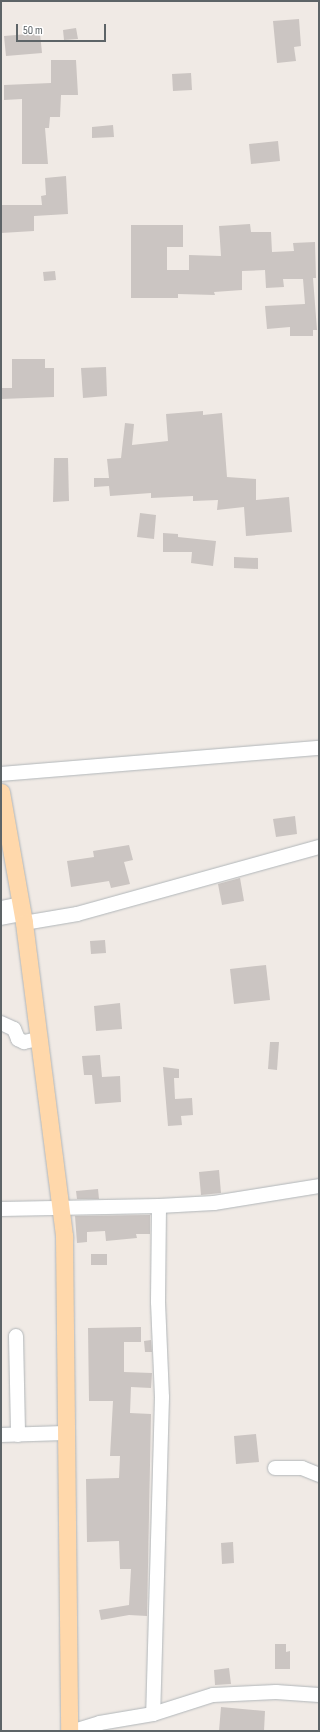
<!DOCTYPE html>
<style>
body{margin:0}
#map{position:relative;width:320px;height:1732px;overflow:hidden;background:#f0eae5;font-family:"Sofia Sans Condensed",sans-serif}
div>[style]{position:absolute}
[style*='--x']{left:calc(var(--x)*1px);top:calc(var(--y)*1px);width:calc(var(--w)*1px);rotate:calc(var(--a)*1deg)}
.building>*{inset:0;background:#cbc5c2}
.roads{filter:drop-shadow(0 0 1px #b1b6b9) drop-shadow(0 0 1px #b1b6b9)}
.minor>*{height:14px;margin:-7px;padding:0 7px;transform-origin:7px;border-radius:7px;background:#fff}
.major>*{height:17px;margin:-8.5px;padding:0 8.5px;transform-origin:8.5px;border-radius:8.5px;background:#ffd8ab}
span{translate:-50% -50%;white-space:nowrap;text-align:center;line-height:1.15;-webkit-text-stroke:3px #fff;paint-order:stroke}
.frame{position:absolute;inset:0;border:2px solid #5d6467;pointer-events:none}
.scale{position:absolute;left:16px;top:24px;width:90px;height:18px;box-sizing:border-box;border:2px solid #5d6467;border-top:0;padding-left:5px;font-size:12px;line-height:14px;white-space:nowrap;color:#5d6467;-webkit-text-stroke:3px #fff;paint-order:stroke}
</style>
<div id="map">
<div class="building">
<i style="clip-path:polygon(299px 19px,301px 46px,294px 47px,296px 61px,277px 63px,273px 21px)"></i>
<i style="clip-path:polygon(76px 28px,78px 39px,64px 40px,63px 30px)"></i>
<i style="clip-path:polygon(40px 33px,42px 53px,6px 56px,4px 36px)"></i>
<i style="clip-path:polygon(51px 60px,76px 60px,78px 95px,61px 95px,60px 117px,50px 117px,49px 128px,45px 128px,48px 164px,22px 164px,22px 99px,4px 100px,4px 85px,51px 83px)"></i>
<i style="clip-path:polygon(191px 73px,192px 90px,173px 91px,172px 74px)"></i>
<i style="clip-path:polygon(113px 125px,114px 137px,92px 138px,92px 127px)"></i>
<i style="clip-path:polygon(278px 141px,280px 161px,251px 164px,249px 144px)"></i>
<i style="clip-path:polygon(66px 176px,68px 214px,34px 216px,34px 231px,1px 233px,1px 205px,42px 205px,41px 196px,46px 195px,45px 178px)"></i>
<i style="clip-path:polygon(250px 224px,251px 232px,271px 232px,272px 252px,294px 251px,293px 243px,315px 242px,316px 278px,313px 278px,317px 330px,313px 330px,313px 336px,290px 336px,290px 327px,267px 329px,265px 306px,305px 304px,303px 279px,283px 279px,284px 287px,266px 288px,265px 270px,242px 271px,242px 290px,214px 292px,215px 295px,178px 294px,178px 298px,131px 298px,131px 225px,183px 225px,183px 247px,167px 247px,167px 270px,189px 270px,189px 255px,221px 256px,219px 226px)"></i>
<i style="clip-path:polygon(55px 271px,56px 280px,44px 281px,43px 272px)"></i>
<i style="clip-path:polygon(12px 359px,45px 359px,45px 368px,54px 368px,54px 397px,1px 399px,1px 388px,12px 388px)"></i>
<i style="clip-path:polygon(106px 367px,107px 396px,83px 398px,81px 368px)"></i>
<i style="clip-path:polygon(203px 411px,203px 415px,222px 413px,227px 477px,256px 479px,256px 500px,289px 497px,292px 532px,246px 536px,244px 507px,217px 510px,218px 500px,193px 501px,193px 496px,151px 498px,151px 493px,110px 496px,109px 486px,94px 487px,94px 478px,109px 478px,107px 459px,121px 458px,125px 423px,134px 424px,132px 445px,168px 441px,166px 414px)"></i>
<i style="clip-path:polygon(54px 458px,68px 458px,69px 501px,53px 502px)"></i>
<i style="clip-path:polygon(140px 513px,156px 515px,154px 539px,137px 537px)"></i>
<i style="clip-path:polygon(163px 533px,178px 534px,178px 537px,216px 541px,213px 566px,191px 563px,192px 552px,163px 552px)"></i>
<i style="clip-path:polygon(234px 557px,258px 558px,258px 569px,234px 568px)"></i>
<i style="clip-path:polygon(295px 816px,297px 834px,276px 837px,273px 819px)"></i>
<i style="clip-path:polygon(129px 845px,133px 860px,124px 862px,130px 884px,111px 888px,109px 881px,71px 887px,67px 861px,94px 857px,93px 851px)"></i>
<i style="clip-path:polygon(240px 878px,244px 901px,222px 905px,218px 884px)"></i>
<i style="clip-path:polygon(105px 940px,106px 953px,91px 954px,90px 941px)"></i>
<i style="clip-path:polygon(266px 965px,270px 1000px,234px 1004px,230px 969px)"></i>
<i style="clip-path:polygon(120px 1003px,122px 1029px,96px 1031px,94px 1006px)"></i>
<i style="clip-path:polygon(270px 1042px,279px 1042px,277px 1070px,268px 1069px)"></i>
<i style="clip-path:polygon(100px 1055px,102px 1077px,120px 1076px,121px 1102px,95px 1104px,92px 1075px,84px 1075px,82px 1056px)"></i>
<i style="clip-path:polygon(163px 1067px,179px 1069px,179px 1078px,174px 1078px,175px 1099px,192px 1098px,193px 1115px,181px 1116px,182px 1125px,168px 1126px)"></i>
<i style="clip-path:polygon(219px 1170px,221px 1193px,201px 1195px,199px 1172px)"></i>
<i style="clip-path:polygon(98px 1189px,99px 1199px,77px 1199px,76px 1191px)"></i>
<i style="clip-path:polygon(150px 1215px,150px 1234px,136px 1234px,137px 1238px,106px 1241px,105px 1231px,87px 1232px,87px 1242px,77px 1243px,75px 1216px)"></i>
<i style="clip-path:polygon(91px 1254px,107px 1254px,107px 1265px,91px 1265px)"></i>
<i style="clip-path:polygon(141px 1327px,141px 1342px,124px 1342px,124px 1372px,152px 1373px,151px 1388px,131px 1387px,130px 1413px,151px 1414px,147px 1616px,129px 1615px,101px 1620px,99px 1610px,129px 1605px,131px 1569px,120px 1569px,119px 1541px,87px 1542px,86px 1479px,119px 1478px,120px 1456px,110px 1456px,113px 1401px,89px 1401px,88px 1328px)"></i>
<i style="clip-path:polygon(151px 1340px,152px 1352px,145px 1352px,144px 1341px)"></i>
<i style="clip-path:polygon(256px 1434px,259px 1462px,236px 1464px,234px 1436px)"></i>
<i style="clip-path:polygon(233px 1542px,234px 1563px,222px 1564px,221px 1543px)"></i>
<i style="clip-path:polygon(275px 1644px,286px 1644px,286px 1652px,290px 1651px,290px 1669px,275px 1669px)"></i>
<i style="clip-path:polygon(229px 1668px,231px 1684px,215px 1685px,214px 1670px)"></i>
<i style="clip-path:polygon(221px 1707px,265px 1711px,264px 1731px,219px 1731px)"></i>
</div>
<div class="roads">
<div class="minor">
<i style="--x:1;--y:774;--w:319;--a:-4.7"></i>
<i style="--x:1;--y:908;--w:20;--a:-11"></i>
<i style="--x:1;--y:918;--w:21;--a:-11"></i>
<i style="--x:24;--y:923;--w:54;--a:-9.6"></i>
<i style="--x:77;--y:914;--w:251;--a:-15.5"></i>
<i style="--x:1;--y:1023;--w:14;--a:25"></i>
<i style="--x:14;--y:1029;--w:11;--a:68"></i>
<i style="--x:18;--y:1039;--w:7;--a:27"></i>
<i style="--x:24;--y:1042;--w:14;--a:-12"></i>
<i style="--x:159;--y:1206;--w:55;--a:-3.1"></i>
<i style="--x:214;--y:1203;--w:106;--a:-9.2"></i>
<i style="--x:1;--y:1209;--w:158;--a:-1.1"></i>
<i style="--x:159;--y:1206;--w:96;--a:90.6"></i>
<i style="--x:158;--y:1302;--w:95;--a:87.6"></i>
<i style="--x:162;--y:1397;--w:317;--a:91.6"></i>
<i style="--x:153;--y:1714;--w:54;--a:170.4"></i>
<i style="--x:100;--y:1723;--w:28;--a:163"></i>
<i style="--x:16;--y:1336;--w:99;--a:88.8"></i>
<i style="--x:1;--y:1435;--w:64;--a:-1.8"></i>
<i style="--x:275;--y:1468;--w:27;--a:0"></i>
<i style="--x:302;--y:1468;--w:18;--a:22"></i>
<i style="--x:153;--y:1714;--w:63;--a:-17.6"></i>
<i style="--x:213;--y:1695;--w:63;--a:-2.7"></i>
<i style="--x:276;--y:1692;--w:43;--a:4"></i>
</div>
<div class="major">
<i style="--x:1;--y:792;--w:133;--a:80"></i>
<i style="--x:24;--y:923;--w:316;--a:82.7"></i>
<i style="--x:64;--y:1236;--w:495;--a:89.4"></i>
</div>
</div>
<div class="frame"></div>
<div class="scale">50 m</div>
</div>
